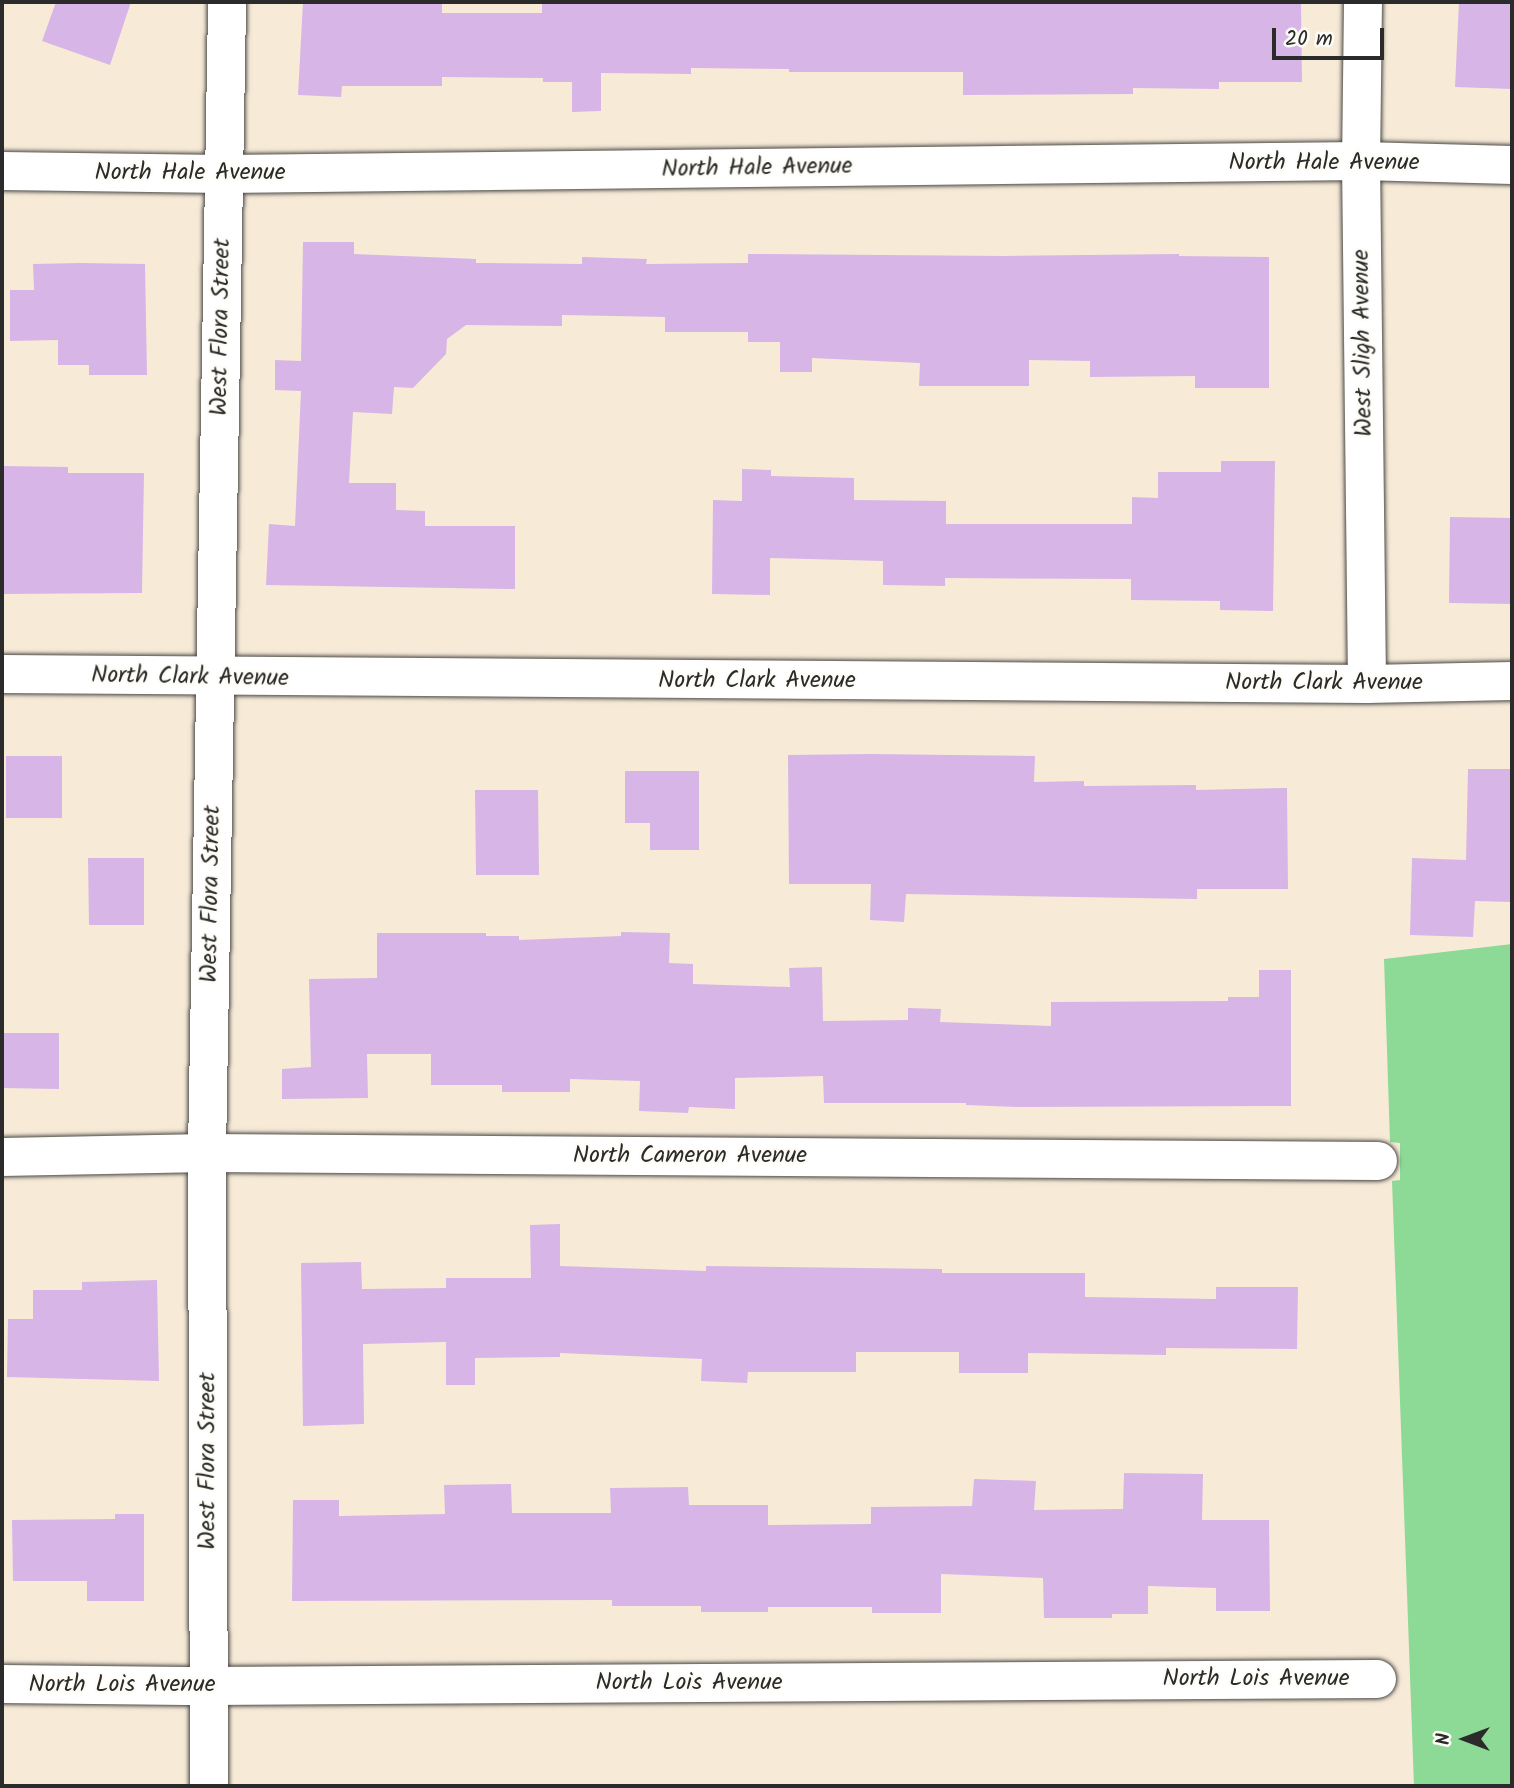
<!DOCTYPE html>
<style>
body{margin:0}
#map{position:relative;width:1514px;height:1788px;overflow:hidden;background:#f7ebd8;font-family:Kalam,sans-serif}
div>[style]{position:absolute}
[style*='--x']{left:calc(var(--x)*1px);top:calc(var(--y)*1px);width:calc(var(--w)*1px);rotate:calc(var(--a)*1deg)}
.green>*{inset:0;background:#8dd996}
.building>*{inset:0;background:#d7b5e7}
.roads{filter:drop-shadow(0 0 2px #4a4845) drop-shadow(0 0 2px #4a4845)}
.street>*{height:38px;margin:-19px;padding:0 19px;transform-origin:19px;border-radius:19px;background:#fff}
span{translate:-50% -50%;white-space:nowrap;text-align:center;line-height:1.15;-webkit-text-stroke:5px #fdfcf7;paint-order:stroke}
.street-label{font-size:24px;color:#2b2b2b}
.frame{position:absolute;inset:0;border:4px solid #2b2b2b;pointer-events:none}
.north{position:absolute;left:1430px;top:1704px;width:70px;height:70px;-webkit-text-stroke:5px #fdfcf7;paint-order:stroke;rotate:270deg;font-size:19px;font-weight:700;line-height:28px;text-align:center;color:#2b2b2b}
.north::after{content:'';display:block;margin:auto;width:24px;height:32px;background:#2b2b2b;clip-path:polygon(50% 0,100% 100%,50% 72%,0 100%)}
.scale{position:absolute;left:1272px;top:28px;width:112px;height:32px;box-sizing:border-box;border:4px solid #2b2b2b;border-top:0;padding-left:9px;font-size:21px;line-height:24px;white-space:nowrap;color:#2b2b2b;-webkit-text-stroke:5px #fdfcf7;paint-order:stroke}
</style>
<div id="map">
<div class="green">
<i style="clip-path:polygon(1512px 944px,1512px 1786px,1414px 1786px,1392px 1181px,1400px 1180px,1400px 1143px,1390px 1142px,1384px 959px)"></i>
</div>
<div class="building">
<i style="clip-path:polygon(56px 2px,131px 2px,110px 65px,42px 41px)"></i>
<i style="clip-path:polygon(303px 2px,442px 2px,442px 13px,542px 13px,542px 2px,1301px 2px,1302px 82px,1219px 82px,1219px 89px,1133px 88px,1133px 94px,963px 95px,963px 72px,789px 72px,789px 69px,691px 68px,691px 74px,601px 73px,601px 111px,572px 112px,572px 82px,543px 82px,543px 78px,442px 77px,442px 86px,342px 86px,341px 97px,298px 95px)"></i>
<i style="clip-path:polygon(1459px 2px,1512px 3px,1512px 89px,1455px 87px)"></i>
<i style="clip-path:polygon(303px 242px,354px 242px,354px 254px,476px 259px,476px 263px,582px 264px,582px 257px,647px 259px,646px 264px,748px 263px,748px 254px,1005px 256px,1179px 254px,1179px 256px,1269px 257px,1269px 388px,1195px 388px,1195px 376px,1090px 377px,1090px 361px,1029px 360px,1029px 386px,919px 386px,920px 363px,812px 358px,812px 372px,780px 372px,780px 342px,748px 342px,748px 332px,665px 332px,665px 317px,562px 315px,562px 326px,466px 325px,447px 339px,446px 354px,413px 388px,394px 387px,392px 414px,353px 412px,349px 483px,396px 483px,396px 510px,425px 511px,425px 526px,515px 526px,515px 589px,266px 585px,269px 524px,295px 526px,301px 391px,275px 390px,275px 360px,301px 361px)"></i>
<i style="clip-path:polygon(80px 263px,145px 264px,147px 375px,89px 375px,89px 365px,58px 365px,58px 340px,10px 341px,10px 290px,34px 290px,33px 264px)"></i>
<i style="clip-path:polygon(1221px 461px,1275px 461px,1273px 611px,1220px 610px,1220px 601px,1131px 600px,1131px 579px,945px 578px,945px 586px,883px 585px,883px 561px,770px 558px,770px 595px,712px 594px,713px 500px,742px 501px,742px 469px,771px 470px,771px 476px,854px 478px,854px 500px,946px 501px,946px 524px,1132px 524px,1132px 497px,1158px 498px,1158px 472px,1221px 472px)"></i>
<i style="clip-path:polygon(2px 466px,68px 467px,68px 473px,144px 473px,142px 593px,2px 594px)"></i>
<i style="clip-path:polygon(1450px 517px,1512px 518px,1512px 604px,1449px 603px)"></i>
<i style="clip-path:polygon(870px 754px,1035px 756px,1034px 782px,1084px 781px,1084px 786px,1196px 785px,1196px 790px,1287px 788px,1288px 889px,1197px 889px,1197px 899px,906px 894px,904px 922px,870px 920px,871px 884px,789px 884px,788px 755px)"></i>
<i style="clip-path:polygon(6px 756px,62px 756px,62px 818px,6px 818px)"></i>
<i style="clip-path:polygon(1468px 769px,1512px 769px,1512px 902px,1475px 901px,1473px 937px,1410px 935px,1412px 858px,1466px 860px)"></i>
<i style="clip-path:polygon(625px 771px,699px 771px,699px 850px,650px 850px,650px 823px,625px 823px)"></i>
<i style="clip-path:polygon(475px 790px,538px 790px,539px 875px,476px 875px)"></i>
<i style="clip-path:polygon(88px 858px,144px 858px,144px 925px,89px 925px)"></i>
<i style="clip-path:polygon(621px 932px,670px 933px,669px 963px,693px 964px,693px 984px,790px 987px,789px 968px,822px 967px,823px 1021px,908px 1020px,908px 1008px,941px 1009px,940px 1022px,1051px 1026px,1051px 1002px,1228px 1001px,1228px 997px,1259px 997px,1259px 970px,1291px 970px,1291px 1106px,1017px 1107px,966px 1105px,966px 1103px,824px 1103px,823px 1076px,735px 1078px,735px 1109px,689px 1107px,688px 1113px,639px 1111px,640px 1081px,570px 1079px,570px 1092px,502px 1092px,502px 1085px,431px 1085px,431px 1054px,367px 1054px,368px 1098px,282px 1099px,282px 1069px,311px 1067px,309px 979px,377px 978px,377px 933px,486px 933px,486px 936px,519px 936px,519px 940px,621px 936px)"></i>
<i style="clip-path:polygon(2px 1033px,59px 1033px,59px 1089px,2px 1088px)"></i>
<i style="clip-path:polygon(560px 1224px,560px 1266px,706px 1271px,706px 1266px,942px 1269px,942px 1273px,1085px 1273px,1085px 1297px,1216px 1299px,1216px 1287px,1298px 1287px,1297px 1349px,1166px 1348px,1166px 1355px,1028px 1353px,1028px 1373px,959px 1373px,959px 1352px,856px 1352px,856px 1372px,748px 1372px,747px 1383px,701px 1381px,702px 1359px,560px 1353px,560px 1357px,475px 1358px,475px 1385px,446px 1385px,446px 1342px,363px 1344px,364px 1424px,303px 1426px,301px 1263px,361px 1262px,362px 1289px,446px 1288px,446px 1278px,531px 1278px,530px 1225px)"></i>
<i style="clip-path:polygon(157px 1280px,159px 1381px,7px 1377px,8px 1319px,33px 1319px,33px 1290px,82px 1290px,82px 1282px)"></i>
<i style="clip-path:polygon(1124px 1473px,1203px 1474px,1202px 1520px,1269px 1520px,1270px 1611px,1216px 1611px,1216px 1588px,1148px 1586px,1148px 1614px,1112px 1614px,1112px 1618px,1044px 1618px,1043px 1578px,941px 1574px,941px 1613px,872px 1613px,872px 1607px,768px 1607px,768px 1612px,701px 1612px,701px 1606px,612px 1606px,612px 1600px,292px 1601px,293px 1500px,339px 1500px,339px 1516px,445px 1514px,444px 1485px,511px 1484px,512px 1513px,611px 1513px,610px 1488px,688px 1487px,689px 1505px,768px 1505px,768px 1525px,871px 1524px,871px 1507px,972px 1506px,974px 1479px,1036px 1481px,1034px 1510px,1123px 1509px)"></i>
<i style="clip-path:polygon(115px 1514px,144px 1514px,144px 1601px,87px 1601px,87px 1581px,13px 1581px,12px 1520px,115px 1519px)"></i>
</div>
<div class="roads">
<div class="street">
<i style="--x:1363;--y:2;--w:159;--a:90.7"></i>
<i style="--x:1361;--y:161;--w:523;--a:89.34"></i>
<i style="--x:2;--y:171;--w:222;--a:0.8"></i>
<i style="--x:224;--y:174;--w:1137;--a:-0.66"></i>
<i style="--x:1361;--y:161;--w:151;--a:1.5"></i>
<i style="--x:2;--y:674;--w:1365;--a:0.42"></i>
<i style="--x:1367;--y:684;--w:145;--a:-1.2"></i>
<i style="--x:2;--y:1157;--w:205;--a:-1.1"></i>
<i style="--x:207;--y:1153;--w:1171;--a:0.39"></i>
<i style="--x:2;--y:1684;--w:207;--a:0.6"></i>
<i style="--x:209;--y:1686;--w:1168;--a:-0.34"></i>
<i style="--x:209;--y:1786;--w:633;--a:-90.18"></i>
<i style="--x:207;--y:1153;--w:1151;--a:-89"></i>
</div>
</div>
<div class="street-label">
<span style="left:1324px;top:163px">North Hale Avenue</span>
<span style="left:757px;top:168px;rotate:-1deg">North Hale Avenue</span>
<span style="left:190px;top:173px">North Hale Avenue</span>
<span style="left:221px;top:327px;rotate:-89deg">West Flora Street</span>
<span style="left:1363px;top:343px;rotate:-91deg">West Sligh Avenue</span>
<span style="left:190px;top:677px;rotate:1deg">North Clark Avenue</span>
<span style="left:757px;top:681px">North Clark Avenue</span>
<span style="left:1324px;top:683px">North Clark Avenue</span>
<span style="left:211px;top:894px;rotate:-89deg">West Flora Street</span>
<span style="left:690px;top:1156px">North Cameron Avenue</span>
<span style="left:208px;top:1461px;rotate:-90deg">West Flora Street</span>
<span style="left:1256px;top:1679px">North Lois Avenue</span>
<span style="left:689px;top:1683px">North Lois Avenue</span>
<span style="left:122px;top:1685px">North Lois Avenue</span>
</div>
<div class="frame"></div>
<div class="north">N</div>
<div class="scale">20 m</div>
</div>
